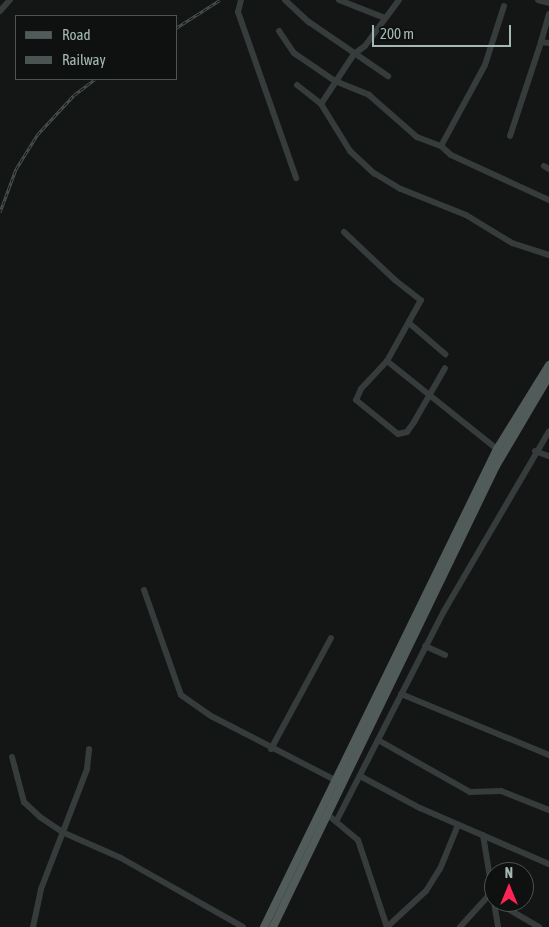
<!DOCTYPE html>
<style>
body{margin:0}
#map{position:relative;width:549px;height:927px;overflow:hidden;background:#141616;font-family:"Asap Condensed",sans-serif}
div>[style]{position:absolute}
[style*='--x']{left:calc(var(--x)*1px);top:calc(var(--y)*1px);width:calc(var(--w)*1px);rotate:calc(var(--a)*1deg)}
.minor>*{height:6px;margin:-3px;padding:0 3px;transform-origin:3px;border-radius:3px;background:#353c3b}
.major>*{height:8px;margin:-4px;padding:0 4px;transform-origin:4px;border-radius:4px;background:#515b5a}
.rail>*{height:3px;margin-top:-1.5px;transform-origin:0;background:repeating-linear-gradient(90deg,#0f1111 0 4px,#4a5352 0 8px);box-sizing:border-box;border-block:1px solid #4a5352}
span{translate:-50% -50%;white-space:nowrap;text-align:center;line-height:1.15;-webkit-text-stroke:5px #0f1111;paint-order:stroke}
.legend{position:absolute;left:15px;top:15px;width:162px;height:65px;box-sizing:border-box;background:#0f1111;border:1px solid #4b5452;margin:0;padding:6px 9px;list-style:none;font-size:15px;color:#a5b8b4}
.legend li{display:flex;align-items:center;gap:10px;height:25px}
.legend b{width:25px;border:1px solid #4b5452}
.north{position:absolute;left:484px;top:862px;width:50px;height:50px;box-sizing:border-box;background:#0f1111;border:1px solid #4b5452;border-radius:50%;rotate:0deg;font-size:14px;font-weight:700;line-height:20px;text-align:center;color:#a5b8b4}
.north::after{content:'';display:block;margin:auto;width:18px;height:22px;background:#ff2453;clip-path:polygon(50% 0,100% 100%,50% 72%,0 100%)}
.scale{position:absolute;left:372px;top:25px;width:139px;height:22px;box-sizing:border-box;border:2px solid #a5b8b4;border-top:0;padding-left:6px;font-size:15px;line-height:18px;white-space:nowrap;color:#a5b8b4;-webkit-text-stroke:4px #0f1111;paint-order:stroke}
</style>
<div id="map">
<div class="minor">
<i style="--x:241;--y:0;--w:12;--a:104"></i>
<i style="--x:238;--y:12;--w:176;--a:70.7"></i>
<i style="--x:285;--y:0;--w:33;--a:43"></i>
<i style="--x:309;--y:22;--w:96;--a:34.4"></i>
<i style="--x:339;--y:0;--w:49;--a:21.4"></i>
<i style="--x:399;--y:0;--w:57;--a:126.5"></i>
<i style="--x:365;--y:46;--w:14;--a:144"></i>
<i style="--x:354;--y:54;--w:60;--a:123.4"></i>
<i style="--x:321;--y:104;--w:55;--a:58.3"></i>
<i style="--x:350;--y:151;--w:33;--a:43"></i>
<i style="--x:374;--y:173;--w:31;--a:31"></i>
<i style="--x:401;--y:189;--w:70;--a:21.8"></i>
<i style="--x:466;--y:215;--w:54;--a:31.3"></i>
<i style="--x:512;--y:243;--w:39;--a:18"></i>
<i style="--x:538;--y:0;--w:11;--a:15"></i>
<i style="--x:504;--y:6;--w:62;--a:107.9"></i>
<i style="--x:485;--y:65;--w:92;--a:118.5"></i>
<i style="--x:441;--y:146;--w:13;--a:42"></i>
<i style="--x:451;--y:155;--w:108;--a:24.7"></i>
<i style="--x:0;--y:11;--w:15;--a:-48"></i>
<i style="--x:549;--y:14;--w:29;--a:106"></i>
<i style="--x:541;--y:42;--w:8;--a:7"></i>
<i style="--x:279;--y:31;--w:27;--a:56"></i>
<i style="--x:294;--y:53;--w:50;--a:34.3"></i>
<i style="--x:335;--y:81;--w:37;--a:22"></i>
<i style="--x:369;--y:95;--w:64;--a:41.2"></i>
<i style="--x:417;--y:137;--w:26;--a:21"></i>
<i style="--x:297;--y:85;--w:31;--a:38"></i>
<i style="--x:510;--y:136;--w:99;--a:-71.7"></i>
<i style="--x:544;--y:166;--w:6;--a:31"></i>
<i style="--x:344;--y:232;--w:70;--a:43.3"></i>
<i style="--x:395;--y:280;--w:33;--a:38"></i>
<i style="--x:421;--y:300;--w:70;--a:119.1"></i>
<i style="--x:387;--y:361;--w:141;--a:38.7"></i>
<i style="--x:409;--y:323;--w:48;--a:40.7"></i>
<i style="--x:387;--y:361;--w:38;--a:133"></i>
<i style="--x:361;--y:389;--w:12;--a:114"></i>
<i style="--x:356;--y:400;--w:54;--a:39"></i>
<i style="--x:398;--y:434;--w:9;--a:-13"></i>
<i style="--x:407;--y:432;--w:12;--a:-55"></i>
<i style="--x:414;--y:422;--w:62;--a:-60.1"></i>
<i style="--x:535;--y:451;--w:15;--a:20"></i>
<i style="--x:144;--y:590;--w:111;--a:70.6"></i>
<i style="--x:181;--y:695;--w:37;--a:35"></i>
<i style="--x:211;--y:716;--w:142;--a:27.3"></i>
<i style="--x:425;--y:646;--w:22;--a:24"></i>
<i style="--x:401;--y:694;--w:160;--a:22.4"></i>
<i style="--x:378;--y:740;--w:106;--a:29.5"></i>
<i style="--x:470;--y:792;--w:31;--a:-2"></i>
<i style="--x:501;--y:791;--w:52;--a:21.6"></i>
<i style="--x:271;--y:749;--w:126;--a:-61.6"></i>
<i style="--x:12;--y:757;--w:47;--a:75.1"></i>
<i style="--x:24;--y:802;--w:22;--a:43"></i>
<i style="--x:40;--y:817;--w:27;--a:34"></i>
<i style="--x:62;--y:832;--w:64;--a:23.8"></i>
<i style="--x:121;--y:858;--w:140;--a:29.5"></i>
<i style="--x:360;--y:776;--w:68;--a:28.1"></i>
<i style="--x:420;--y:808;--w:141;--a:23.5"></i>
<i style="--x:328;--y:815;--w:39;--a:40"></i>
<i style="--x:358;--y:840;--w:92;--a:71.6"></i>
<i style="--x:337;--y:820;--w:235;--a:-62.9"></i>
<i style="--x:444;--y:611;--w:208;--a:-59.7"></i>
<i style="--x:483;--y:835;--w:93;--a:80.7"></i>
<i style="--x:496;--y:902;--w:50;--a:30.2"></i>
<i style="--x:33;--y:927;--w:39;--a:-78"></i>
<i style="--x:41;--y:889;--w:129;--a:-69"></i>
<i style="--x:87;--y:769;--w:20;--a:-84"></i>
<i style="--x:387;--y:927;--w:53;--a:-42.7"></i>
<i style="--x:426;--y:891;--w:26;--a:-58"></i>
<i style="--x:440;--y:869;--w:48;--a:-67.8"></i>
<i style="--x:460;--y:927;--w:47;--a:-47.6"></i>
</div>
<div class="major">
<i style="--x:264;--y:927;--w:532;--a:-64.01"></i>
<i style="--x:497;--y:449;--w:99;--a:-58.2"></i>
<i style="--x:273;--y:927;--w:512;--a:-64.19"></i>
<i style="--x:496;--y:466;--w:104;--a:-59.5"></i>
</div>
<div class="rail">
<i style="--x:176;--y:28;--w:52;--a:-32.5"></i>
<i style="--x:0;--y:212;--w:46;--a:-69.6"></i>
<i style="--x:16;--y:169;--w:40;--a:-58"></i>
<i style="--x:37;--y:135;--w:54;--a:-47.2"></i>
<i style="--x:74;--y:95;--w:26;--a:-37"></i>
</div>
<ul class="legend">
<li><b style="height:6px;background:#515b5a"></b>Road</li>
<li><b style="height:6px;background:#4a5352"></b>Railway</li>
</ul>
<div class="north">N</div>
<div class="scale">200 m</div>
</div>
